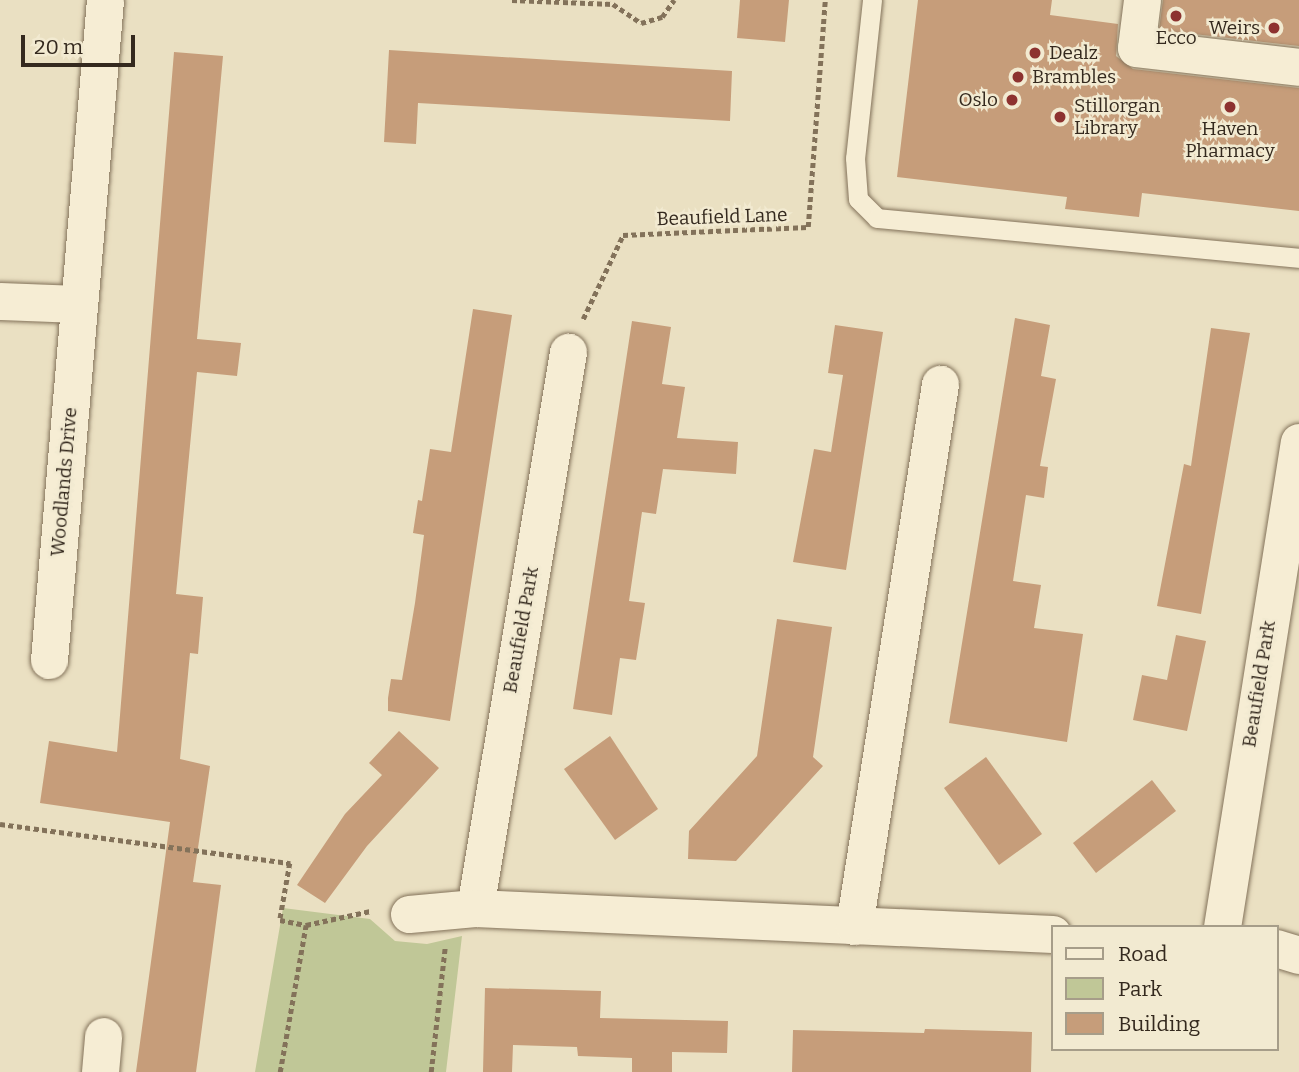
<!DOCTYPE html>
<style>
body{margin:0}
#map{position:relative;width:1299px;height:1072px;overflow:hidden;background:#eae0c2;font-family:Bitter,serif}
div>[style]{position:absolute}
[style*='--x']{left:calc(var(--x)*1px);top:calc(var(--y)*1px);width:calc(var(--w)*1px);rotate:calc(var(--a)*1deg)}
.green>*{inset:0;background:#c0c797}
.building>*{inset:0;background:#c69d7a}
.path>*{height:4.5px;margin-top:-2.25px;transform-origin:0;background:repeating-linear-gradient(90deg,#83725a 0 5px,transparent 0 8.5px)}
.roads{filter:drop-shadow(0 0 2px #83725a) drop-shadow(0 0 2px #83725a)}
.lane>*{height:19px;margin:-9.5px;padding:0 9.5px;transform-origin:9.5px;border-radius:9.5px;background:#f6edd4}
.street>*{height:37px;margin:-18.5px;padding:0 18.5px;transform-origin:18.5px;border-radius:18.5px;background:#f6edd4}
.dots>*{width:19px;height:19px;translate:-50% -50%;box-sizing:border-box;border:4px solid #f2ead1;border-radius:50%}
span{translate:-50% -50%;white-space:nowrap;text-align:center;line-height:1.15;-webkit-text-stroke:5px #f2ead1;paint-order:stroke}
.poi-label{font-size:19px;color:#34291e}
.right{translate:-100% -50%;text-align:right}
.left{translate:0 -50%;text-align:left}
.street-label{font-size:19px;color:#34291e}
.legend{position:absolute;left:1051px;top:925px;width:228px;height:126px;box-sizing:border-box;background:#f2ead1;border:2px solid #a69d89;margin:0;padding:9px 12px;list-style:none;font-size:21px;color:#34291e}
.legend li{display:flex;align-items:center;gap:14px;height:35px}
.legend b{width:35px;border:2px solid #a69d89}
.scale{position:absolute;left:21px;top:35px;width:114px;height:32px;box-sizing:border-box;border:4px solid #34291e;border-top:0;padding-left:9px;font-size:21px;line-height:24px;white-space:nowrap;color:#34291e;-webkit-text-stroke:5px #f2ead1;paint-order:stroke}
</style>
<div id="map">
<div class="green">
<i style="clip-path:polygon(283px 908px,370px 919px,395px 941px,427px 944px,462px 936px,446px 1072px,255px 1072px)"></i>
</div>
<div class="building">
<i style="clip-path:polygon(740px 0,789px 0,785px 42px,737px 38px)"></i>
<i style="clip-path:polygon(918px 0,1052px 0,1050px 15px,1118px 24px,1116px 56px,1133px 69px,1299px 88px,1299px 211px,1142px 193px,1139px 217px,1065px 209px,1067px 197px,897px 177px)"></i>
<i style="clip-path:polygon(1163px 0,1299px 0,1299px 46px,1159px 30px)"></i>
<i style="clip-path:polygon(389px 50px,732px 71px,730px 121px,418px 103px,416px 144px,384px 142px)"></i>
<i style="clip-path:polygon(174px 52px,223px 56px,197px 339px,241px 343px,237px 376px,197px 372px,176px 594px,203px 597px,198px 654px,190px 653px,180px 759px,210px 766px,193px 882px,221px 885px,196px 1072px,136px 1072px,170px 822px,40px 803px,49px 741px,117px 752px)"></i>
<i style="clip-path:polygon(473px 309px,512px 315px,450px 721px,388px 711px,388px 698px,391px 679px,402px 680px,415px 603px,424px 535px,413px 533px,418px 500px,422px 501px,430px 449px,451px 452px)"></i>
<i style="clip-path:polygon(1015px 318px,1050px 325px,1041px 376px,1056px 379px,1040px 466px,1048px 467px,1044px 498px,1026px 495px,1013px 581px,1041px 585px,1034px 628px,1083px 634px,1067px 742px,949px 723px)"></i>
<i style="clip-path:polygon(632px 321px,671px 327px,662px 384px,685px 387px,677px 438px,738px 442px,736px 474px,663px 469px,656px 514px,642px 512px,629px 601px,645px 603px,636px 660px,620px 658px,612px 715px,573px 709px)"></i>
<i style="clip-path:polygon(835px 325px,883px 332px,846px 570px,793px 562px,814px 449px,831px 452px,843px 375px,828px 373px)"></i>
<i style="clip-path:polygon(1211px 328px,1250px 333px,1201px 614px,1157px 606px,1184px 464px,1191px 466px)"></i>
<i style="clip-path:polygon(777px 619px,832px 627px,813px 757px,823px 766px,736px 861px,688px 859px,689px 831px,757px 756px)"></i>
<i style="clip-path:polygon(1176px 635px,1206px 641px,1187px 731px,1133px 720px,1142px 675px,1167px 680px)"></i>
<i style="clip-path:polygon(399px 731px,439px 768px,367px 846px,325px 903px,297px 885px,345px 814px,382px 775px,369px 763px)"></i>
<i style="clip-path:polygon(610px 736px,658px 809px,615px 840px,564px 769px)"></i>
<i style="clip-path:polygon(986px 757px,1042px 834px,999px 865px,944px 788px)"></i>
<i style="clip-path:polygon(1152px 780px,1176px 811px,1096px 873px,1073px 843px)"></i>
<i style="clip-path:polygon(485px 988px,601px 991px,600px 1018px,728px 1021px,727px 1053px,672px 1052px,672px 1072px,632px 1072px,632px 1058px,578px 1056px,577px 1047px,513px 1045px,512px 1072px,483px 1072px)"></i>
<i style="clip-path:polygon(925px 1029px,1032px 1032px,1031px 1072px,792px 1072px,793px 1030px,924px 1033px)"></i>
</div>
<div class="path">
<i style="--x:512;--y:0;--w:101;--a:2.3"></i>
<i style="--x:613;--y:4;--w:34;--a:34"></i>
<i style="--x:641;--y:23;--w:22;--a:-16"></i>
<i style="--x:662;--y:17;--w:21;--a:-55"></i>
<i style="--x:583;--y:319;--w:93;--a:-64.5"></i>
<i style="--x:623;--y:235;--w:185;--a:-2.5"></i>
<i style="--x:808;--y:227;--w:228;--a:-85.7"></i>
<i style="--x:0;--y:824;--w:293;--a:7.7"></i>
<i style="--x:290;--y:863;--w:58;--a:100"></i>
<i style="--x:280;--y:920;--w:26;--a:11"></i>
<i style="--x:306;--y:925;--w:66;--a:-12.2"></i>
<i style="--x:280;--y:1072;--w:149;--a:-80"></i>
<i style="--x:431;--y:1072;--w:125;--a:-83.6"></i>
</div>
<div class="roads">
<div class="lane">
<i style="--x:872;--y:0;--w:159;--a:96.1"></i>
<i style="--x:855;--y:158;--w:41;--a:85.8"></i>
<i style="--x:858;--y:199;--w:27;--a:45"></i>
<i style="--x:877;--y:218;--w:424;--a:5.4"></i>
</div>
<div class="street">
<i style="--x:1142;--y:0;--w:48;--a:97.1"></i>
<i style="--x:1136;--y:48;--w:164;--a:6.6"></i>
<i style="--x:0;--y:301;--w:79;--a:2.2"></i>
<i style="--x:49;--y:660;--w:662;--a:-85.15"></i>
<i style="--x:475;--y:908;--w:564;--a:-80.5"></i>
<i style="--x:409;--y:914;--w:66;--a:-5.2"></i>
<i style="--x:475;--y:908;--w:578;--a:2.58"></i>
<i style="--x:854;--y:926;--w:549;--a:-80.98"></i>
<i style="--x:1222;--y:927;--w:491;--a:-81"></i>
<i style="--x:1276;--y:948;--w:24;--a:17"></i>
<i style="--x:100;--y:1072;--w:36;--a:-85"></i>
</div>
</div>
<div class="dots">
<i style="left:1176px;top:16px;background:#8d322f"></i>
<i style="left:1274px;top:28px;background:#8d322f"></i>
<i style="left:1035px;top:53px;background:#8d322f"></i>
<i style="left:1018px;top:77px;background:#8d322f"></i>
<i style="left:1012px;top:100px;background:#8d322f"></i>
<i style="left:1230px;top:107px;background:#8d322f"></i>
<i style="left:1060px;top:117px;background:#8d322f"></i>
</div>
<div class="poi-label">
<span class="right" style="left:1260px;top:28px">Weirs</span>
<span style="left:1176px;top:38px">Ecco</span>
<span class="left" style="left:1049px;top:53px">Dealz</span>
<span class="left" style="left:1032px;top:77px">Brambles</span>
<span class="right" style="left:998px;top:100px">Oslo</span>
<span class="left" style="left:1074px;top:117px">Stillorgan<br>Library</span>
<span style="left:1230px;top:140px">Haven<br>Pharmacy</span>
</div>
<div class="street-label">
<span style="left:722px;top:217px;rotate:-2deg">Beaufield Lane</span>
<span style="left:64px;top:482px;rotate:-85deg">Woodlands Drive</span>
<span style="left:521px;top:630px;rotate:-80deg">Beaufield Park</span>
<span style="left:1259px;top:684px;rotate:-81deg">Beaufield Park</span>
</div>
<ul class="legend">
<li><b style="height:9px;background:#f6edd4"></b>Road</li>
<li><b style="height:19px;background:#c0c797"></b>Park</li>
<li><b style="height:19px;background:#c69d7a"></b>Building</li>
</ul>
<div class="scale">20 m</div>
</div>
